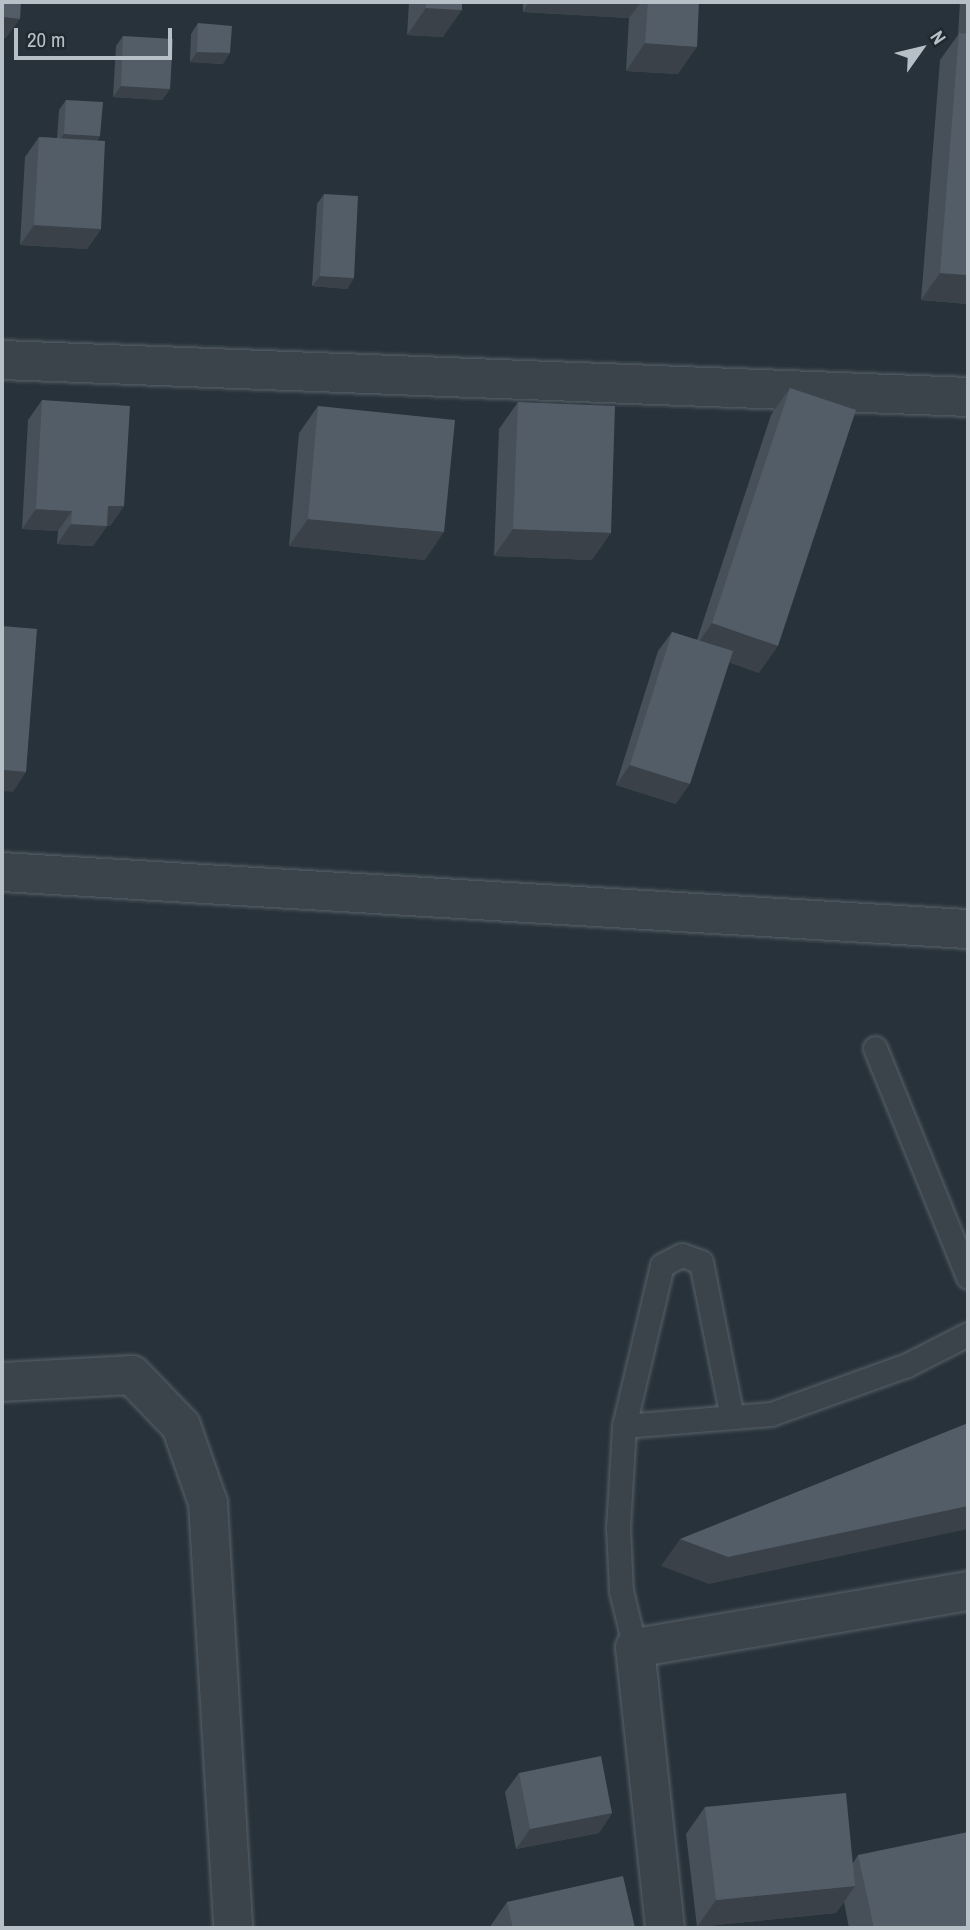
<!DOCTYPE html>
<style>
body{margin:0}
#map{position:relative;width:970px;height:1930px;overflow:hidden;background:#27323b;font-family:"Archivo Narrow",sans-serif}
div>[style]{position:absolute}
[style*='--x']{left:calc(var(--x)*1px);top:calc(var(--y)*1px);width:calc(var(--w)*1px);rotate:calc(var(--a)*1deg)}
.roads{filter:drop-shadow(0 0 2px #596269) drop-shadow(0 0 2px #596269)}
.lane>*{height:23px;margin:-11.5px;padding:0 11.5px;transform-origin:11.5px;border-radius:11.5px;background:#3b444b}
.street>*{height:38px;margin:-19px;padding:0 19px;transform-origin:19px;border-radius:19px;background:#3b444b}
.wall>*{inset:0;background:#475059}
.shaded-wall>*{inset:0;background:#3a4149}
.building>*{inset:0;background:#535d68}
span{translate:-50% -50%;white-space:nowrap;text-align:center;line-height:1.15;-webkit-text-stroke:7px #202930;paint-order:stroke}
.frame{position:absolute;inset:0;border:4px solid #b7bfc7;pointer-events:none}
.north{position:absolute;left:886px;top:14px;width:70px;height:70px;-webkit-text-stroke:5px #202930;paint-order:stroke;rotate:56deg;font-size:19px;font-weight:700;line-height:28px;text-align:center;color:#b7bfc7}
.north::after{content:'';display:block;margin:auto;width:24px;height:32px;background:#b7bfc7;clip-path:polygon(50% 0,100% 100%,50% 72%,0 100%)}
.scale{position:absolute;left:14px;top:28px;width:158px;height:32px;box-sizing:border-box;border:4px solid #b7bfc7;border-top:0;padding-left:9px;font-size:21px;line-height:24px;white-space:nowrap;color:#b7bfc7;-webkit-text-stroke:5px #202930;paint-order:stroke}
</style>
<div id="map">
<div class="roads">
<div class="lane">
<i style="--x:875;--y:1048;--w:247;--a:67.9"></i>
<i style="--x:624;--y:1426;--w:147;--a:-4.7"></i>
<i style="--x:771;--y:1414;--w:145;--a:-19.8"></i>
<i style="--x:907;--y:1365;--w:68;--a:-26.9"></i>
<i style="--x:635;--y:1648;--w:59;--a:-103.8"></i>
<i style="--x:621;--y:1591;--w:63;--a:-92.7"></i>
<i style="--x:618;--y:1528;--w:102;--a:-86.6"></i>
<i style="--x:624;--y:1426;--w:165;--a:-76.7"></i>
<i style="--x:662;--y:1265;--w:22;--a:-27"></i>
<i style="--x:682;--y:1255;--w:20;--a:20"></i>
<i style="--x:701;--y:1262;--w:158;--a:78.7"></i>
</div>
<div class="street">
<i style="--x:2;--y:360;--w:967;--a:2.19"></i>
<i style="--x:2;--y:872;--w:968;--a:3.38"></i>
<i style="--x:2;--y:1382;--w:130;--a:-3.1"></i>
<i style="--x:132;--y:1375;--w:71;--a:46.1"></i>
<i style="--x:181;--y:1426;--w:82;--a:70.7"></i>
<i style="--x:208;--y:1503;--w:426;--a:86.6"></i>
<i style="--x:665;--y:1928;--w:282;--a:-96.1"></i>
<i style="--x:635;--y:1648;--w:338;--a:-9.7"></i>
</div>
</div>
<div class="wall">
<i style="clip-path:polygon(409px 2px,462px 2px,443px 37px,407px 35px)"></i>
<i style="clip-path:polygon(523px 2px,699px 2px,678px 74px,626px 71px,629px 18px,523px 12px)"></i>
<i style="clip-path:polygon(960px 2px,968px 2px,968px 304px,921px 300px,940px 60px,958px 35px)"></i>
<i style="clip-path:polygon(198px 23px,223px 64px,190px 62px,191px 34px)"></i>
<i style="clip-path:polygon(123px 36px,170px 89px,162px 100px,113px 97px,116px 46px)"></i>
<i style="clip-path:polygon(66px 100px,100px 136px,97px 141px,101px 229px,87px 249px,20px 245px,25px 157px,39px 137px,57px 138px,59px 110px)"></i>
<i style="clip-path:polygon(324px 194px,354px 278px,347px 289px,312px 286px,317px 204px)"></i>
<i style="clip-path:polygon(790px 388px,759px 673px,729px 662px,676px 804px,616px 785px,658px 651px,672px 632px,697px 640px,771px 415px)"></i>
<i style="clip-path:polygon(42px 400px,124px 506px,110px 526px,107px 526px,93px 546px,57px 544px,58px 531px,22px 529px,28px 420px)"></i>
<i style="clip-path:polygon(518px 402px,592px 560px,494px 556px,499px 429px)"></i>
<i style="clip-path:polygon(318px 406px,425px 560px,289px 546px,299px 433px)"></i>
<i style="clip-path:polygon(519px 1773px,612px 1813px,599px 1833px,516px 1849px,505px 1792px)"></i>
<i style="clip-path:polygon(705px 1807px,853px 1863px,858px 1855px,968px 1928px,849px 1928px,844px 1902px,836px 1913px,697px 1927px,686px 1834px)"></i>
<i style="clip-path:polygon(507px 1902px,635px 1928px,489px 1928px)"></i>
</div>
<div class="shaded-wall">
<i style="clip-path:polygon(529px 2px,641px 2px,629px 18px,523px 12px)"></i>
<i style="clip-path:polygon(426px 8px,462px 10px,443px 37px,407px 35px)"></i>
<i style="clip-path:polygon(2px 17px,20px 19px,6px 38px,2px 38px)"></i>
<i style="clip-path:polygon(645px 43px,697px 47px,678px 74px,626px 71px)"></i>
<i style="clip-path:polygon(197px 52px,230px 53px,223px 64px,190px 62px)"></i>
<i style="clip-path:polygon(121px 86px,170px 89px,162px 100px,113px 97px)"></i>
<i style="clip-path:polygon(64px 134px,100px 136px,93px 146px,56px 145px)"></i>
<i style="clip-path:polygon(34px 225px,101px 229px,87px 249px,20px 245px)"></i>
<i style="clip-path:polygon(940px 273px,968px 275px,968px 304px,921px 300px)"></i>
<i style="clip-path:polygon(320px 276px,354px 278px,347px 289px,312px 286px)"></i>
<i style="clip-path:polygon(108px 506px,124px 506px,110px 526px,94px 525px)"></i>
<i style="clip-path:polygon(36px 509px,72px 511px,58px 531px,22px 529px)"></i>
<i style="clip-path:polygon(308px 519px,444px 532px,425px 560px,289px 546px)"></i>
<i style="clip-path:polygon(71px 524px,107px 526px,93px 546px,57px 544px)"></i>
<i style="clip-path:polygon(513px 529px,611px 533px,592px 560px,494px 556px)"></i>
<i style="clip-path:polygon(712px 623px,778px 646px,759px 673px,693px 650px)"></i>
<i style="clip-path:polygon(630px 765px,690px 784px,676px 804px,616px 785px)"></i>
<i style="clip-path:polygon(2px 770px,26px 772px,13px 792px,2px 791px)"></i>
<i style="clip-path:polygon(968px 1506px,968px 1529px,709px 1584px,661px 1566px,680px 1539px)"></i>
<i style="clip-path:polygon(612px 1813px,599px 1833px,516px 1849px,530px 1829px)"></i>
<i style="clip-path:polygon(855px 1886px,836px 1913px,697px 1927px,716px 1900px)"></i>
</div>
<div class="building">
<i style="clip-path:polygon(2px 2px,21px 2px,20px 19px,2px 17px)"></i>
<i style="clip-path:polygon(426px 2px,462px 2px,462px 10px,426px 8px)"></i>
<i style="clip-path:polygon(648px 2px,699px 2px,697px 47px,645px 43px)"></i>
<i style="clip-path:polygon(198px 23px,232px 26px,230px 53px,197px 52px)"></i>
<i style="clip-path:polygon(959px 33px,968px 34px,968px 275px,940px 273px)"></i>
<i style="clip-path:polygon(123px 36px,173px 39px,170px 89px,121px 86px)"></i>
<i style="clip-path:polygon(66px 100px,103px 102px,100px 136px,64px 134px)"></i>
<i style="clip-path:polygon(39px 137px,105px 141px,101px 229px,34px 225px)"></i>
<i style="clip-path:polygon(324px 194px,358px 196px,354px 278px,320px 276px)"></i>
<i style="clip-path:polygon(790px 388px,856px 410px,778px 646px,712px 623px)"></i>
<i style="clip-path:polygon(42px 400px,130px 406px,124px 506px,108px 506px,107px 526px,71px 524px,72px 511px,36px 509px)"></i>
<i style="clip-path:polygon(518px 402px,615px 406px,611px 533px,513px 529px)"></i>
<i style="clip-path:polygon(318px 406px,455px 420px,444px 532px,308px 519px)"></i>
<i style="clip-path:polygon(2px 626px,37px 629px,26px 772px,2px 770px)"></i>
<i style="clip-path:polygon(672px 632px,733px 651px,690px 784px,630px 765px)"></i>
<i style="clip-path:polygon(968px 1423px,968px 1506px,728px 1557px,680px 1539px)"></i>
<i style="clip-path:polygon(601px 1756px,612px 1813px,530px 1829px,519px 1773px)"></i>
<i style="clip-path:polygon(846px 1793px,855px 1886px,716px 1900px,705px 1807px)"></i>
<i style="clip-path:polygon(968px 1832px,968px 1928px,874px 1928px,858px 1855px)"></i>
<i style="clip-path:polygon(623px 1876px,635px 1928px,513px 1928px,507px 1902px)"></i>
</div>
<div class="frame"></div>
<div class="north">N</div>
<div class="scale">20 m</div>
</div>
